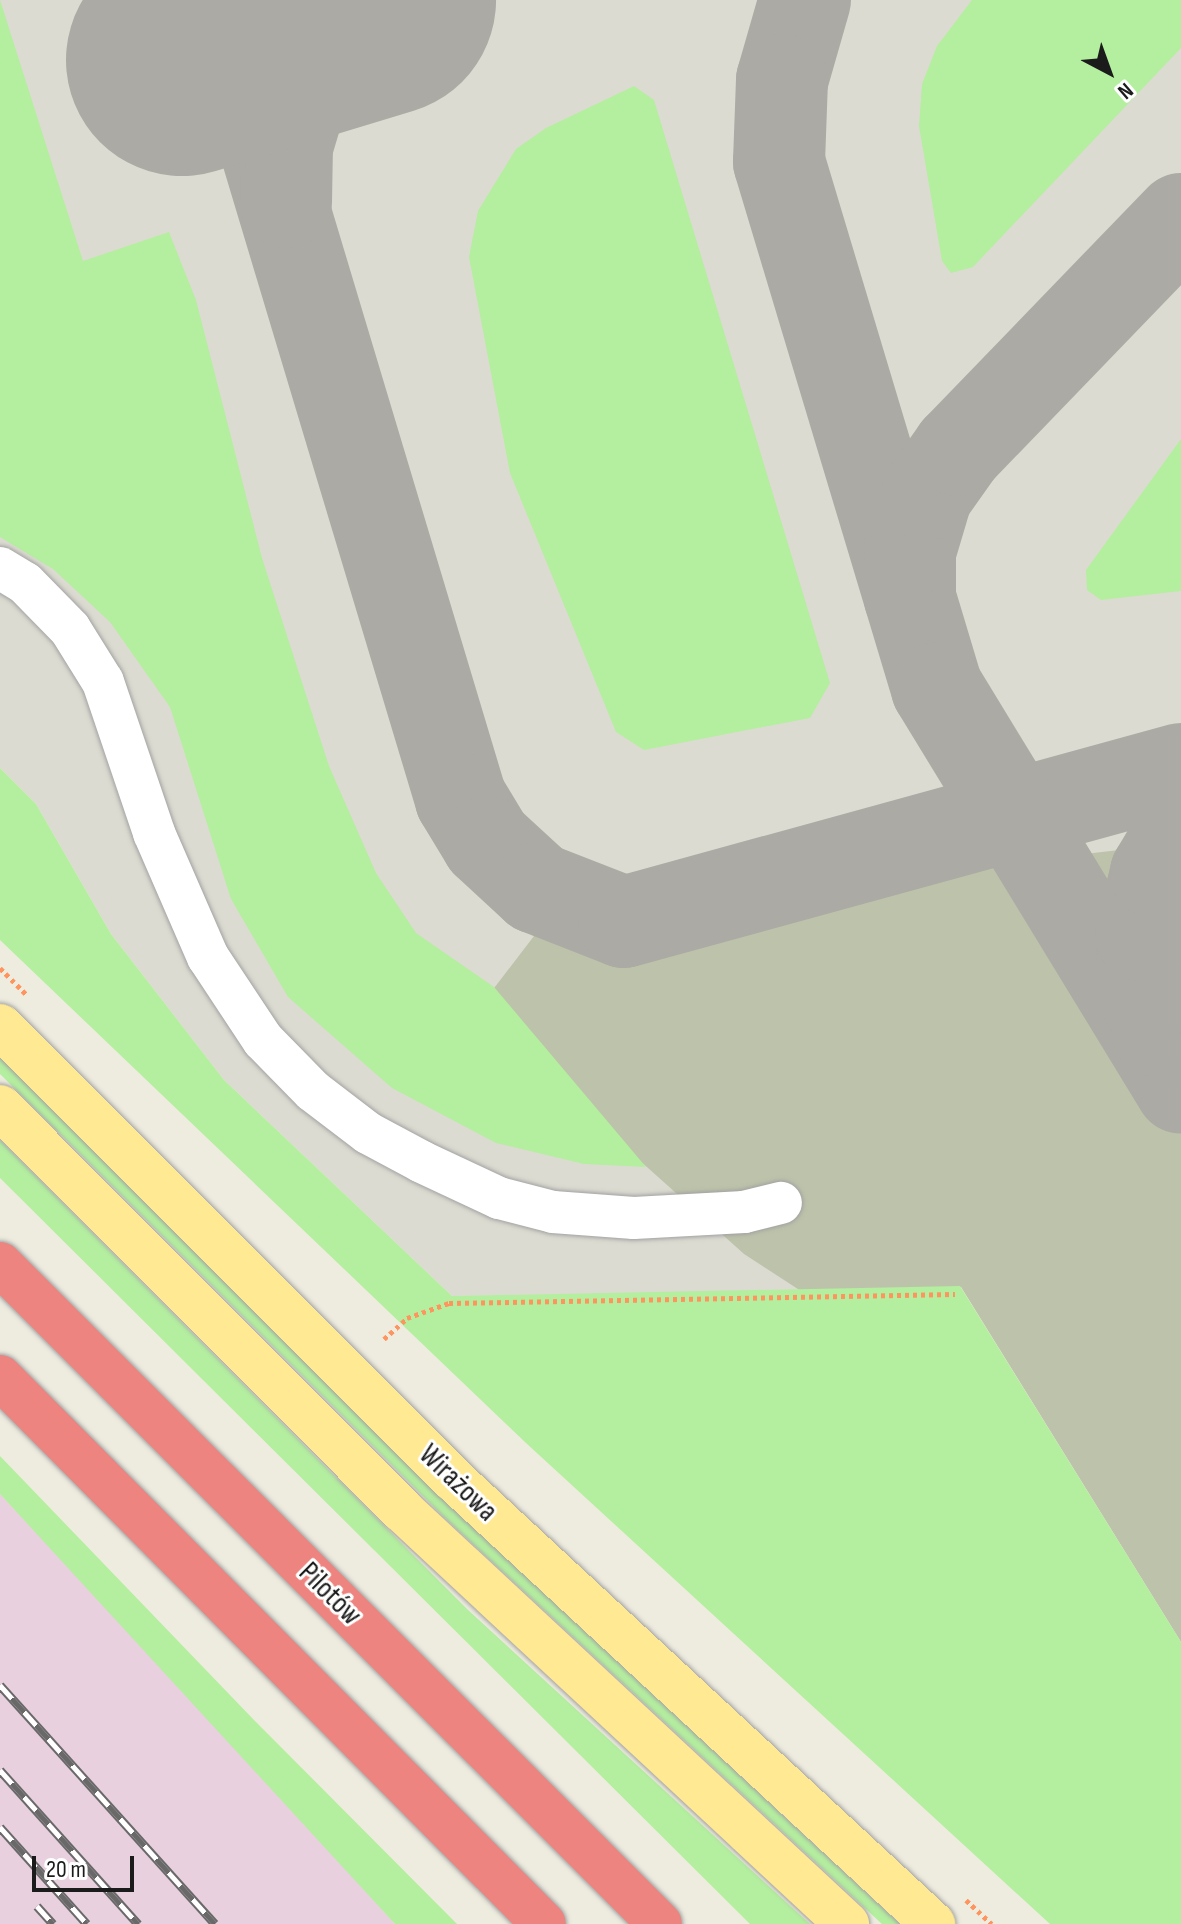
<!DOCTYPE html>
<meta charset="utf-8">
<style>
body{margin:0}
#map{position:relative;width:1181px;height:1924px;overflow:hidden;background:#eeecdf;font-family:"Sofia Sans Condensed",sans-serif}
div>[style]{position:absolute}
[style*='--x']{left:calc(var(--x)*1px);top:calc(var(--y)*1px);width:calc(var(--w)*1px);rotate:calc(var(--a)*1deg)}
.industrial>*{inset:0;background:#e8d0de}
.airport>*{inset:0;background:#dcdbd1}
.construction>*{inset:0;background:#bdc3aa}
.grass>*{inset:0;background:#b4ee9f}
.taxiway>*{height:92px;margin:-46px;padding:0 46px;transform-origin:46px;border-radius:46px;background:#acaaa4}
.runway>*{height:232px;margin:-116px;padding:0 116px;transform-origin:116px;border-radius:116px;background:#acaaa4}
.path>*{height:5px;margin-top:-2.5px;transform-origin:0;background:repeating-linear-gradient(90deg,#ff945f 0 4px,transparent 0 8px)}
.roads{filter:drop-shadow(0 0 2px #a2a2a2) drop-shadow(0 0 2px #a2a2a2)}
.minor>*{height:42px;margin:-21px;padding:0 21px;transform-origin:21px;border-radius:21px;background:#fff}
.major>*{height:44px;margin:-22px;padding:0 22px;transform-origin:22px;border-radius:22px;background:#ffe993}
.highway>*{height:44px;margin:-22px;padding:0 22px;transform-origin:22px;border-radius:22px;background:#ed847f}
.rail>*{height:9px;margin-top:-4.5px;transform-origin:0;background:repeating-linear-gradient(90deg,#fff 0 18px,#696969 0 36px);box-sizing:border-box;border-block:2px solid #696969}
span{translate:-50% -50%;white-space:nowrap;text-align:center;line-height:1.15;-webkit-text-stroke:6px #fff;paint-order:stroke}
.street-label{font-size:30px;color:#1b1b1b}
.north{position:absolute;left:1069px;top:32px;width:80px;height:80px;-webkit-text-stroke:6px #fff;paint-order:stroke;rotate:139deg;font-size:22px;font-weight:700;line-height:32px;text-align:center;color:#1b1b1b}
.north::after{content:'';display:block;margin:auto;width:28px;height:36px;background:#1b1b1b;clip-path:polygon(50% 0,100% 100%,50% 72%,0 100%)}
.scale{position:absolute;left:32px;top:1856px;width:102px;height:36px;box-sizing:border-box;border:4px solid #1b1b1b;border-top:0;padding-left:10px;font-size:24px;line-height:28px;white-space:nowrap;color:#1b1b1b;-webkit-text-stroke:6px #fff;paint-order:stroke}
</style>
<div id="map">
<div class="industrial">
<i style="clip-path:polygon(0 1494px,181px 1687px,395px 1924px,0 1924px)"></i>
</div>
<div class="airport">
<i style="clip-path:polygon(0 0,1181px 0,1181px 1273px,804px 1293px,452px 1296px,224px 1080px,111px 934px,36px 804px,0 768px)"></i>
</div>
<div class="construction">
<i style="clip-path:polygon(1181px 843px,1181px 1642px,961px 1287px,804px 1293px,744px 1254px,475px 1013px,550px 915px)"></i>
</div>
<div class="grass">
<i style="clip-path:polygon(0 0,83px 261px,169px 232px,196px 300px,262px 558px,329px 766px,376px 873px,416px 933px,494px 987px,646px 1167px,584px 1164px,496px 1143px,392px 1088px,288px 997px,231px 899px,170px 707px,110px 622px,53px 569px,0 537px)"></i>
<i style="clip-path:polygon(972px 0,1181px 0,1181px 48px,973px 267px,951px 273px,942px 261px,919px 126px,922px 84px,937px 46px)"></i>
<i style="clip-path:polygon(634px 86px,654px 100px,830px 683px,810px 718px,644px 750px,616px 732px,510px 473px,469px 257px,478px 211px,516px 149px,546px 128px)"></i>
<i style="clip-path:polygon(1181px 439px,1181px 591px,1101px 600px,1087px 590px,1086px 570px)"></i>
<i style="clip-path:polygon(0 768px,36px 804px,111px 934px,224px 1080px,452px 1296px,960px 1286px,1181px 1642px,1181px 1924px,1050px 1924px,526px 1443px,0 940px)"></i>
<i style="clip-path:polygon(0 1057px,439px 1496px,900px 1924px,882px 1924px,445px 1518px,0 1074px)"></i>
<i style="clip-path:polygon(0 1140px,467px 1609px,810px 1924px,750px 1924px,0 1178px)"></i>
<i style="clip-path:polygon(0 1456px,254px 1720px,457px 1924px,395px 1924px,0 1494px)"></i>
</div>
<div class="taxiway">
<i style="--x:221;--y:0;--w:834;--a:73.28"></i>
<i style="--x:461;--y:799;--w:50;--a:58.8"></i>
<i style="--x:487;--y:842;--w:68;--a:42.6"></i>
<i style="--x:537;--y:888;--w:93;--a:21.3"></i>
<i style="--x:624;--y:922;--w:578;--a:-15.36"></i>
<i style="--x:805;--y:0;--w:83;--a:106"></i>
<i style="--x:782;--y:80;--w:82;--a:92.1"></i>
<i style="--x:779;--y:162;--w:549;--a:73.28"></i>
<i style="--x:937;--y:688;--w:468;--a:58.6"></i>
<i style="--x:286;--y:202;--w:56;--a:-89"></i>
<i style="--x:287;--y:146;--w:59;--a:-73.4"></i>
<i style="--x:304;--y:89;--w:37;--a:-54"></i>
<i style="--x:326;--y:59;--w:92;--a:-40.1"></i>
<i style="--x:910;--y:598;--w:47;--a:-90"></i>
<i style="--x:910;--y:551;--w:59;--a:-73.4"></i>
<i style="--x:927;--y:494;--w:54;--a:-54.8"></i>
<i style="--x:958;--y:450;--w:321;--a:-46"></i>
<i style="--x:1157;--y:1031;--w:32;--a:-108"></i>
<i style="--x:1147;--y:1001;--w:66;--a:-95.2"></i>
<i style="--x:1141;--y:935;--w:64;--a:-76.4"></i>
<i style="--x:1156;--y:873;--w:49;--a:-59.2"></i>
</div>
<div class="runway">
<i style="--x:182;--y:60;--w:207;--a:-16.9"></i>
</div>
<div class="path">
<i style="--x:0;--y:968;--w:37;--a:45"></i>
<i style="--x:384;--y:1339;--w:31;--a:-42"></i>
<i style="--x:407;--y:1318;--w:45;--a:-19.7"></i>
<i style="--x:449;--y:1303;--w:506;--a:-1.02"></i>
<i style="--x:966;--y:1900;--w:35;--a:43"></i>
</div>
<div class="roads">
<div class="minor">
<i style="--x:0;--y:568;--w:29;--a:31"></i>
<i style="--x:25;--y:583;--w:64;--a:45.6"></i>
<i style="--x:70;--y:629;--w:62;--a:58.1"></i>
<i style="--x:103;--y:682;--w:159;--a:71.3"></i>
<i style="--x:154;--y:833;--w:135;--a:66.5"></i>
<i style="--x:208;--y:957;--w:100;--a:56.5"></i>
<i style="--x:263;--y:1040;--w:71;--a:45.6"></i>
<i style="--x:313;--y:1091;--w:69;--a:37.4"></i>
<i style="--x:368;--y:1133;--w:61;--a:28.2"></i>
<i style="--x:422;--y:1162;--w:85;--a:25.1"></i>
<i style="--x:499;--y:1198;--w:56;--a:14.5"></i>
<i style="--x:553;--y:1212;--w:81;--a:4.2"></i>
<i style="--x:634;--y:1218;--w:110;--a:-3.1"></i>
<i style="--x:744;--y:1212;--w:38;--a:-14"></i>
</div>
<div class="major">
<i style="--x:0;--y:1026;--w:641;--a:45"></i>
<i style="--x:453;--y:1479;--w:655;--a:42.83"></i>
<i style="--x:0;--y:1107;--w:569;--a:45.07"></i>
<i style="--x:402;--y:1510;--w:608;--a:42.93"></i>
</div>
<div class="highway">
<i style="--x:0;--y:1264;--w:933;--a:45"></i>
<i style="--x:0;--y:1377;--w:771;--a:45.16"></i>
</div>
</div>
<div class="rail">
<i style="--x:0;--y:1685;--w:321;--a:48"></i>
<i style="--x:0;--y:1770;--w:207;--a:48.1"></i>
<i style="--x:0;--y:1827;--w:130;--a:48.1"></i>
<i style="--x:37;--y:1906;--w:24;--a:48"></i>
</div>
<div class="street-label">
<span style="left:458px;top:1483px;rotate:44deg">Wirażowa</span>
<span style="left:330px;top:1594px;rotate:45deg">Pilotów</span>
</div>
<div class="north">N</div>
<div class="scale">20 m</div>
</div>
